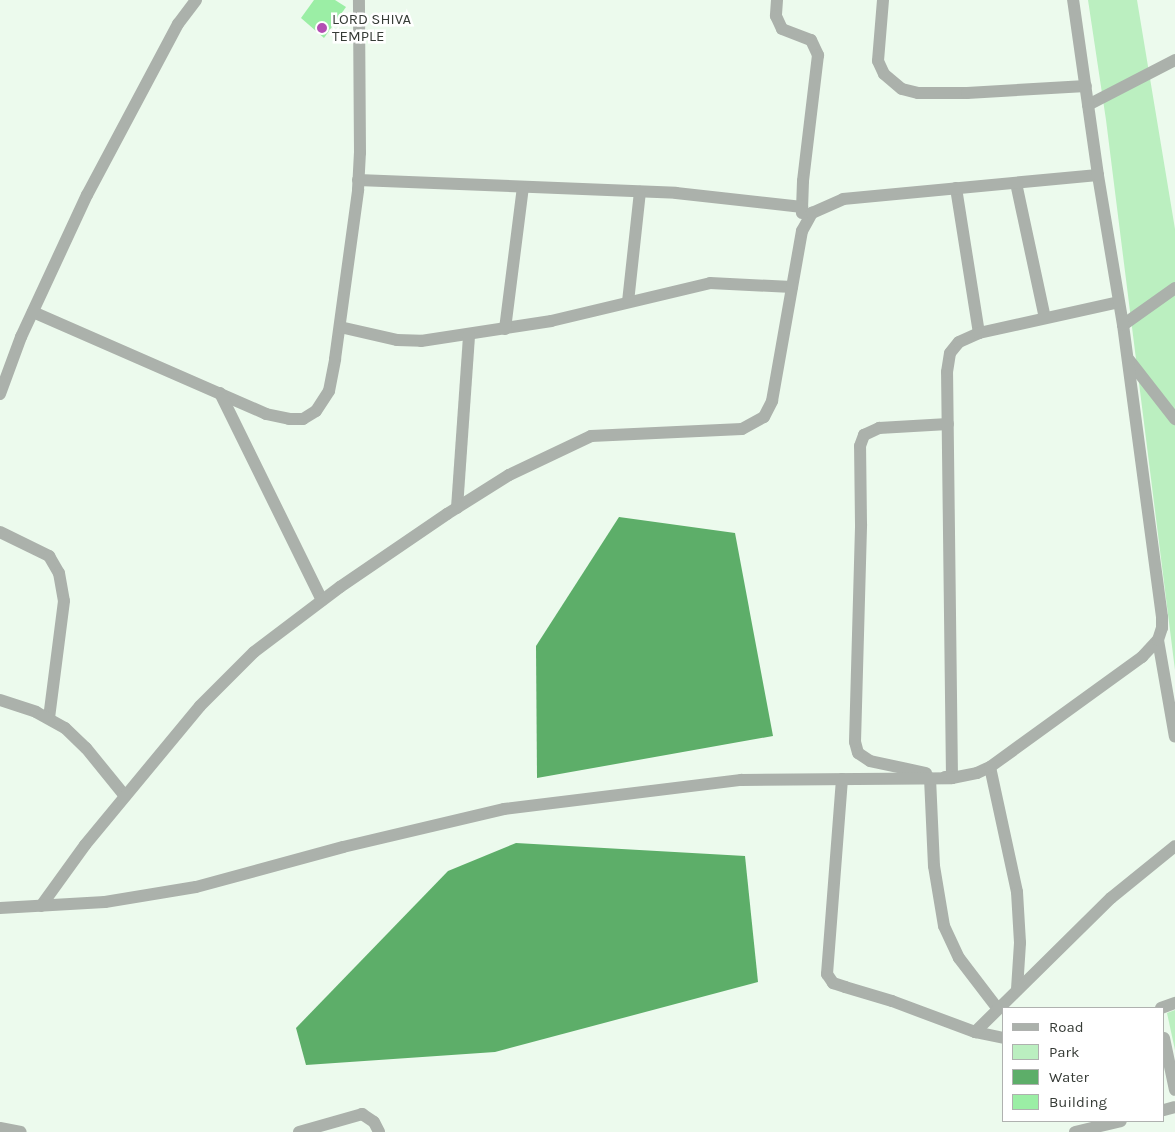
<!DOCTYPE html>
<style>
body{margin:0}
#map{position:relative;width:1175px;height:1132px;overflow:hidden;background:#ecfaed;font-family:Karla,sans-serif}
div>[style]{position:absolute}
[style*='--x']{left:calc(var(--x)*1px);top:calc(var(--y)*1px);width:calc(var(--w)*1px);rotate:calc(var(--a)*1deg)}
.green>*{inset:0;background:#bbefc0}
.water>*{inset:0;background:#5dae69}
.building>*{inset:0;background:#9beea5}
.minor>*{height:12px;margin:-6px;padding:0 6px;transform-origin:6px;border-radius:6px;background:#abb1ab}
.dots>*{width:14px;height:14px;translate:-50% -50%;box-sizing:border-box;border:2px solid #fff;border-radius:50%}
span{translate:-50% -50%;white-space:nowrap;text-align:center;line-height:1.15;-webkit-text-stroke:5px #fff;paint-order:stroke}
.poi-label{font-size:15px;color:#363b36}
.left{translate:0 -50%;text-align:left}
.legend{position:absolute;left:1002px;top:1007px;width:162px;height:115px;box-sizing:border-box;background:#fff;border:1px solid #afb1af;margin:0;padding:6px 9px;list-style:none;font-size:15px;color:#363b36}
.legend li{display:flex;align-items:center;gap:10px;height:25px}
.legend b{width:25px;border:1px solid #afb1af}
</style>
<div id="map">
<div class="green">
<i style="clip-path:polygon(1088px 0,1137px 0,1175px 229px,1175px 670px,1106px 120px)"></i>
<i style="clip-path:polygon(1175px 1010px,1175px 1050px,1167px 1013px)"></i>
</div>
<div class="water">
<i style="clip-path:polygon(619px 517px,735px 533px,773px 736px,537px 778px,536px 646px)"></i>
<i style="clip-path:polygon(516px 843px,745px 856px,758px 982px,495px 1052px,306px 1065px,296px 1028px,448px 871px)"></i>
</div>
<div class="building">
<i style="clip-path:polygon(314px 0,335px 0,346px 7px,324px 38px,301px 18px)"></i>
</div>
<div class="minor">
<i style="--x:777;--y:0;--w:16;--a:94"></i>
<i style="--x:776;--y:16;--w:14;--a:65"></i>
<i style="--x:782;--y:29;--w:31;--a:21"></i>
<i style="--x:811;--y:40;--w:17;--a:65"></i>
<i style="--x:818;--y:55;--w:127;--a:96.8"></i>
<i style="--x:803;--y:181;--w:32;--a:92"></i>
<i style="--x:883;--y:0;--w:61;--a:94.7"></i>
<i style="--x:878;--y:61;--w:14;--a:65"></i>
<i style="--x:884;--y:74;--w:23;--a:40"></i>
<i style="--x:902;--y:89;--w:16;--a:14"></i>
<i style="--x:918;--y:93;--w:49;--a:0"></i>
<i style="--x:967;--y:93;--w:119;--a:-3.4"></i>
<i style="--x:1088;--y:105;--w:98;--a:-27.3"></i>
<i style="--x:358;--y:180;--w:318;--a:2.3"></i>
<i style="--x:676;--y:193;--w:127;--a:6.3"></i>
<i style="--x:1016;--y:183;--w:138;--a:77.9"></i>
<i style="--x:956;--y:188;--w:147;--a:81"></i>
<i style="--x:628;--y:302;--w:111;--a:-83.8"></i>
<i style="--x:33;--y:312;--w:254;--a:23.6"></i>
<i style="--x:266;--y:414;--w:24;--a:12"></i>
<i style="--x:289;--y:419;--w:14;--a:0"></i>
<i style="--x:303;--y:419;--w:15;--a:-32"></i>
<i style="--x:316;--y:411;--w:24;--a:-57"></i>
<i style="--x:329;--y:391;--w:33;--a:-79"></i>
<i style="--x:335;--y:359;--w:171;--a:-82.2"></i>
<i style="--x:358;--y:190;--w:37;--a:-87"></i>
<i style="--x:360;--y:153;--w:153;--a:-90.4"></i>
<i style="--x:1123;--y:325;--w:64;--a:-35.4"></i>
<i style="--x:340;--y:327;--w:58;--a:12.8"></i>
<i style="--x:397;--y:340;--w:24;--a:2"></i>
<i style="--x:421;--y:341;--w:132;--a:-8.7"></i>
<i style="--x:551;--y:321;--w:163;--a:-13.4"></i>
<i style="--x:710;--y:283;--w:82;--a:2.8"></i>
<i style="--x:505;--y:329;--w:143;--a:-82.8"></i>
<i style="--x:1129;--y:360;--w:75;--a:52.1"></i>
<i style="--x:220;--y:393;--w:231;--a:63.8"></i>
<i style="--x:0;--y:394;--w:61;--a:-69.8"></i>
<i style="--x:21;--y:337;--w:157;--a:-65.1"></i>
<i style="--x:87;--y:195;--w:194;--a:-62"></i>
<i style="--x:178;--y:24;--w:30;--a:-53"></i>
<i style="--x:457;--y:508;--w:173;--a:-86"></i>
<i style="--x:0;--y:532;--w:55;--a:26.1"></i>
<i style="--x:49;--y:556;--w:20;--a:60"></i>
<i style="--x:59;--y:573;--w:28;--a:80"></i>
<i style="--x:64;--y:601;--w:118;--a:97.3"></i>
<i style="--x:1158;--y:640;--w:98;--a:80.1"></i>
<i style="--x:0;--y:700;--w:38;--a:18"></i>
<i style="--x:36;--y:712;--w:33;--a:29"></i>
<i style="--x:65;--y:728;--w:29;--a:44"></i>
<i style="--x:86;--y:748;--w:62;--a:50.9"></i>
<i style="--x:990;--y:767;--w:128;--a:77.8"></i>
<i style="--x:1017;--y:892;--w:51;--a:86.6"></i>
<i style="--x:1020;--y:943;--w:47;--a:93.7"></i>
<i style="--x:926;--y:773;--w:57;--a:-167.9"></i>
<i style="--x:870;--y:761;--w:14;--a:-146"></i>
<i style="--x:858;--y:753;--w:11;--a:-105"></i>
<i style="--x:855;--y:742;--w:218;--a:-88.4"></i>
<i style="--x:861;--y:524;--w:78;--a:-90.7"></i>
<i style="--x:860;--y:446;--w:12;--a:-70"></i>
<i style="--x:864;--y:435;--w:17;--a:-25"></i>
<i style="--x:879;--y:428;--w:69;--a:-3.3"></i>
<i style="--x:945;--y:777;--w:7;--a:8"></i>
<i style="--x:952;--y:778;--w:406;--a:-90.7"></i>
<i style="--x:947;--y:372;--w:19;--a:-81"></i>
<i style="--x:950;--y:353;--w:14;--a:-51"></i>
<i style="--x:959;--y:342;--w:22;--a:-24"></i>
<i style="--x:979;--y:333;--w:143;--a:-12.5"></i>
<i style="--x:930;--y:778;--w:88;--a:87.4"></i>
<i style="--x:934;--y:866;--w:61;--a:80.5"></i>
<i style="--x:944;--y:926;--w:35;--a:65"></i>
<i style="--x:959;--y:958;--w:64;--a:52.6"></i>
<i style="--x:842;--y:779;--w:196;--a:94.4"></i>
<i style="--x:827;--y:974;--w:11;--a:56"></i>
<i style="--x:833;--y:983;--w:13;--a:18"></i>
<i style="--x:845;--y:987;--w:49;--a:16.6"></i>
<i style="--x:892;--y:1001;--w:89;--a:20.5"></i>
<i style="--x:41;--y:906;--w:75;--a:-54.2"></i>
<i style="--x:85;--y:845;--w:180;--a:-50.4"></i>
<i style="--x:200;--y:706;--w:76;--a:-45"></i>
<i style="--x:254;--y:652;--w:108;--a:-37.1"></i>
<i style="--x:340;--y:587;--w:130;--a:-34.3"></i>
<i style="--x:447;--y:514;--w:73;--a:-32.2"></i>
<i style="--x:509;--y:475;--w:91;--a:-25.4"></i>
<i style="--x:591;--y:436;--w:151;--a:-2.7"></i>
<i style="--x:742;--y:429;--w:25;--a:-29"></i>
<i style="--x:764;--y:417;--w:18;--a:-63"></i>
<i style="--x:772;--y:401;--w:173;--a:-80"></i>
<i style="--x:802;--y:231;--w:21;--a:-61"></i>
<i style="--x:812;--y:213;--w:34;--a:-24"></i>
<i style="--x:843;--y:199;--w:256;--a:-5.4"></i>
<i style="--x:0;--y:908;--w:105;--a:-3.3"></i>
<i style="--x:105;--y:902;--w:92;--a:-9.4"></i>
<i style="--x:196;--y:887;--w:152;--a:-15.2"></i>
<i style="--x:343;--y:847;--w:165;--a:-13.3"></i>
<i style="--x:504;--y:809;--w:239;--a:-7"></i>
<i style="--x:741;--y:780;--w:211;--a:-0.5"></i>
<i style="--x:952;--y:778;--w:25;--a:-11"></i>
<i style="--x:977;--y:773;--w:14;--a:-25"></i>
<i style="--x:990;--y:767;--w:188;--a:-35.9"></i>
<i style="--x:1142;--y:657;--w:23;--a:-47"></i>
<i style="--x:1158;--y:640;--w:13;--a:-72"></i>
<i style="--x:1162;--y:628;--w:11;--a:-90"></i>
<i style="--x:1162;--y:617;--w:295;--a:-97.6"></i>
<i style="--x:1123;--y:325;--w:152;--a:-99.5"></i>
<i style="--x:1098;--y:175;--w:177;--a:-98.1"></i>
<i style="--x:1161;--y:1008;--w:15;--a:-20"></i>
<i style="--x:1004;--y:1038;--w:30;--a:-168"></i>
<i style="--x:975;--y:1032;--w:191;--a:-44.6"></i>
<i style="--x:1111;--y:898;--w:82;--a:-39.1"></i>
<i style="--x:1164;--y:1038;--w:53;--a:78.1"></i>
<i style="--x:1164;--y:1110;--w:11;--a:-15"></i>
<i style="--x:0;--y:1128;--w:21;--a:11"></i>
<i style="--x:299;--y:1132;--w:66;--a:-15.9"></i>
<i style="--x:362;--y:1114;--w:14;--a:34"></i>
<i style="--x:374;--y:1122;--w:11;--a:63"></i>
<i style="--x:1075;--y:1132;--w:47;--a:-13.4"></i>
</div>
<div class="dots">
<i style="left:322px;top:28px;background:#b34eb3"></i>
</div>
<div class="poi-label">
<span class="left" style="left:332px;top:28px">LORD SHIVA<br>TEMPLE</span>
</div>
<ul class="legend">
<li><b style="height:6px;background:#abb1ab"></b>Road</li>
<li><b style="height:14px;background:#bbefc0"></b>Park</li>
<li><b style="height:14px;background:#5dae69"></b>Water</li>
<li><b style="height:14px;background:#9beea5"></b>Building</li>
</ul>
</div>
